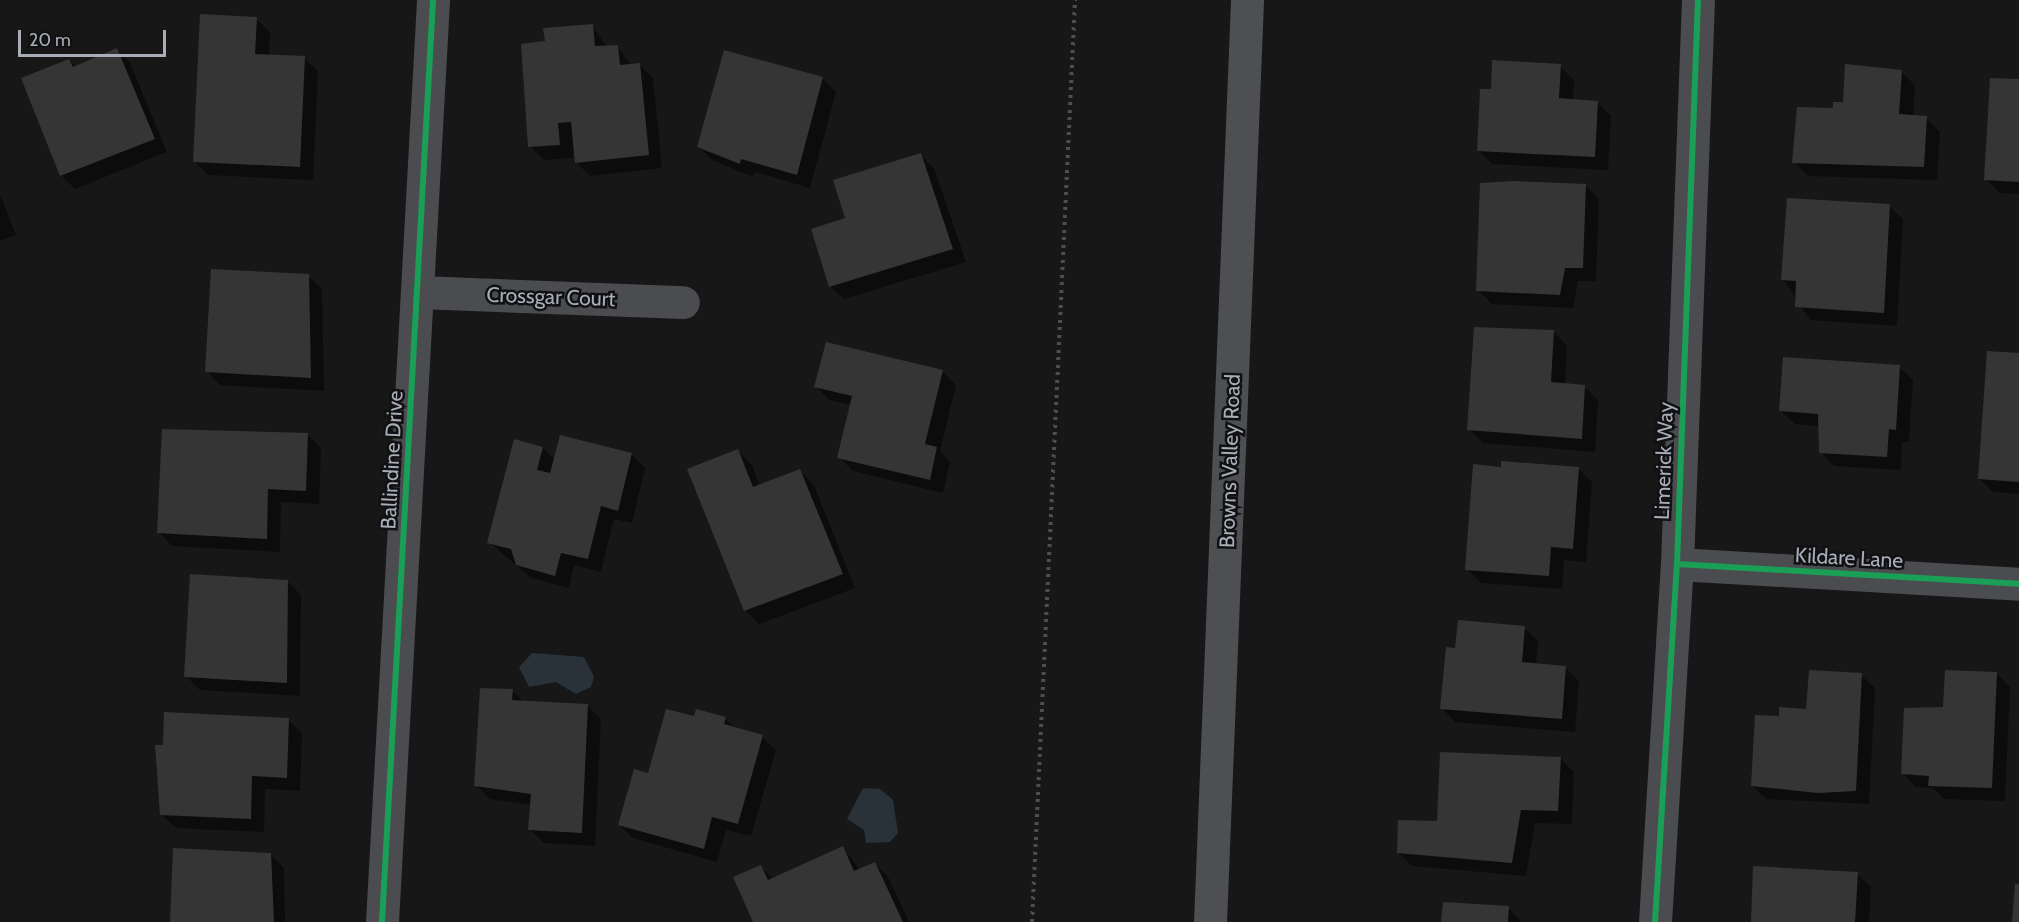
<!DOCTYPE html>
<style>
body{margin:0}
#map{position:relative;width:2019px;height:922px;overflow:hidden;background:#171717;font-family:Cabin,sans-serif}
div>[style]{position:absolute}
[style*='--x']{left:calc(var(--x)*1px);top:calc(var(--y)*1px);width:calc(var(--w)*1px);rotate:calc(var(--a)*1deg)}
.water>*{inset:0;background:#2a3239}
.shadow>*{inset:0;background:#0007}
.building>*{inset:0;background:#353536}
.path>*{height:4px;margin-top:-2px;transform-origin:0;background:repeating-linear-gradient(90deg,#4d4e52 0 3px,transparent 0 7.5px)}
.minor>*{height:33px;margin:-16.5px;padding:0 16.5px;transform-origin:16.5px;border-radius:16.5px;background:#4b4c50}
.major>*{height:33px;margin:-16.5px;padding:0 16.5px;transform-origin:16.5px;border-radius:16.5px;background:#4d4f52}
.cycleway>*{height:6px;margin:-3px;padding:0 3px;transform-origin:3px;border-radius:3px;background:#1a9f57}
span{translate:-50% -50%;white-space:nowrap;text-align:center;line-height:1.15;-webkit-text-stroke:5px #111113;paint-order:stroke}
.street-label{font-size:21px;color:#a8adb8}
.scale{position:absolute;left:18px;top:30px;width:148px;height:27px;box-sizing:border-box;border:3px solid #a8adb8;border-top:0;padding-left:8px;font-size:18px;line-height:21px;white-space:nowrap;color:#a8adb8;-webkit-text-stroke:4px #111113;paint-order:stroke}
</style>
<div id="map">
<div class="water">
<i style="clip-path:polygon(532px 653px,584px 657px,594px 677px,591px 687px,576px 694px,556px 682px,529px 687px,519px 667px)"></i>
<i style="clip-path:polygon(863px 788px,880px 789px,893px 800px,898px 833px,890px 842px,866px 843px,864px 830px,847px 819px)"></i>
</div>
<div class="shadow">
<i style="clip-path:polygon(256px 19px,270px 32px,269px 56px,304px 58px,318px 71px,313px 180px,208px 175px,194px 161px)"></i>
<i style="clip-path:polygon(592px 26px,607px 47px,617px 46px,631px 65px,639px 64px,653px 78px,662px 168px,590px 176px,576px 162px,574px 138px,573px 158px,544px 160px,530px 146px,546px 43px)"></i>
<i style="clip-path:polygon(117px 50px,130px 63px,167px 152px,75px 189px,61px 175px,69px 60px,76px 67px)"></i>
<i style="clip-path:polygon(1560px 66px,1574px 80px,1573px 101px,1597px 102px,1611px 116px,1608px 170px,1492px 164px,1479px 151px,1492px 91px)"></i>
<i style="clip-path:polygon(1901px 72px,1915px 85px,1913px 117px,1926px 118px,1940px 132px,1937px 180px,1808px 176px,1794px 162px,1834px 110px)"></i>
<i style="clip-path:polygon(822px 78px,836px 92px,810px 188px,755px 172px,753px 177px,712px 160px,699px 147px)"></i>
<i style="clip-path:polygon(2019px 81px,2019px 194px,1999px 193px,1986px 179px)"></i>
<i style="clip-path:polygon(920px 155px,934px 168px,966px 262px,844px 299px,830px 286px,847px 219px)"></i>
<i style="clip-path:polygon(1586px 186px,1599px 199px,1596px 281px,1578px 281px,1573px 308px,1492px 304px,1478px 290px)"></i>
<i style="clip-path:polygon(0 194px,16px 235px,0 241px)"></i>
<i style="clip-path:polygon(1889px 206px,1903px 219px,1897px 326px,1810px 320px,1783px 279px)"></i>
<i style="clip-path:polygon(308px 276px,322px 289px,324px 391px,220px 385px,207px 371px)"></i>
<i style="clip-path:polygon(1554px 332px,1567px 346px,1565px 384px,1584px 386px,1598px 400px,1595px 452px,1483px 443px,1469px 429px)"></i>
<i style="clip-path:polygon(2019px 354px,2019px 494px,1993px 492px,1979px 479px)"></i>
<i style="clip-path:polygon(1899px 367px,1913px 380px,1909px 442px,1902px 442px,1901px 470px,1834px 466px,1821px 452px,1820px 426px,1795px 424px,1781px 411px)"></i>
<i style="clip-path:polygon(942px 371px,956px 385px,940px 451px,950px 462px,943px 493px,853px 471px,839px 457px,852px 405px,829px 400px,816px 386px)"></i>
<i style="clip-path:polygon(307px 434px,321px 448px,319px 504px,281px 502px,280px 552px,172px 546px,159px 532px)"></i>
<i style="clip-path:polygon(543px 448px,555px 460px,632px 454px,645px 468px,632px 523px,614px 519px,601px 572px,574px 565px,569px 588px,531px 578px,489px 542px)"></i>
<i style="clip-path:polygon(738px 451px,752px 465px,760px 486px,800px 471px,814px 485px,855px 588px,759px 624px,745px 610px)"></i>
<i style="clip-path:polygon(1474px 466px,1578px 468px,1592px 482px,1586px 562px,1564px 560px,1562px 589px,1481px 583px,1467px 569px)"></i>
<i style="clip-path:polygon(287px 581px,301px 595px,300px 696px,200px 690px,186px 676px)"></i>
<i style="clip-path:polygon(1524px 628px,1538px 641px,1536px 664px,1565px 667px,1579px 681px,1575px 732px,1455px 722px,1442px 708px,1456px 649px)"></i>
<i style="clip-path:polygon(1997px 673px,2010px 687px,2005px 801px,1944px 799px,1933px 788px,1916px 787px,1903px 773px,1945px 709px)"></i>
<i style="clip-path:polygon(1861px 675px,1875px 688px,1869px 804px,1766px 799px,1752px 785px,1780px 718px,1808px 710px)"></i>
<i style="clip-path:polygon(512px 690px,524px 702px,587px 705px,601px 719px,595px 846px,544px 843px,530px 830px,532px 805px,490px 799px,476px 785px)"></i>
<i style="clip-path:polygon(695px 718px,725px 718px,736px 729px,762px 737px,776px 750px,751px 836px,726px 830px,717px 862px,633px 838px,619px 825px,649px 775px)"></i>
<i style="clip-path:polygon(288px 719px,302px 733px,300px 791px,265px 789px,264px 832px,176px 828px,162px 815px)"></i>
<i style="clip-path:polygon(1560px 758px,1574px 772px,1572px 824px,1535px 823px,1526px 876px,1412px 866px,1399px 853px,1439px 823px)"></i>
<i style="clip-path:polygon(843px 848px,860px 870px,875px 863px,888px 877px,909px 922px,754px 922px,760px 867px,773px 879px)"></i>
<i style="clip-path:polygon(270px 854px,284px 868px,285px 922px,171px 922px)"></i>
<i style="clip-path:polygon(1857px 874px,1871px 887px,1869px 922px,1752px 922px)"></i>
<i style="clip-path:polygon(1508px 908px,1522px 922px,1443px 922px)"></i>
</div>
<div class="building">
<i style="clip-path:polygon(200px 14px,257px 17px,255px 54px,305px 56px,300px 167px,193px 162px)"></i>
<i style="clip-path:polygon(593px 24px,595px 46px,618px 45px,620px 65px,640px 63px,649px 155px,575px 163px,571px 122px,558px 123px,560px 145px,528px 147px,521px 44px,545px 41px,543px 28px)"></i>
<i style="clip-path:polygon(117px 48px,155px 139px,60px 176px,21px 78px,69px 59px,73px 67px)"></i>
<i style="clip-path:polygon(724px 50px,823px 77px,797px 175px,741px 159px,740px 164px,697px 147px)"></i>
<i style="clip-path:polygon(1492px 60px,1561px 64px,1559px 98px,1598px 101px,1595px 157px,1477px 151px,1480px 89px,1491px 89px)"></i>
<i style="clip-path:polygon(1845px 64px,1902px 70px,1899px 114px,1927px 116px,1924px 167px,1792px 163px,1797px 107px,1833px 108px,1833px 102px,1843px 102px)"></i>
<i style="clip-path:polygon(1990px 78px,2019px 79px,2019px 182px,1984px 180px)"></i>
<i style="clip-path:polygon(921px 153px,953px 249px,829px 287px,811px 229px,845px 218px,833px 180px)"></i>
<i style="clip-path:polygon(1512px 181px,1586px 184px,1583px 268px,1565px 268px,1560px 295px,1476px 291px,1480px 183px)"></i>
<i style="clip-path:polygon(1787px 198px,1890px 204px,1884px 313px,1795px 307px,1796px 281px,1781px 280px)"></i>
<i style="clip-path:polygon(211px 269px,309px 274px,311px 378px,205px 372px)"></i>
<i style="clip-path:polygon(1474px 327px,1554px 330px,1551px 382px,1585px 385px,1582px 439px,1467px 430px)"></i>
<i style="clip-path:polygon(826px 342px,943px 370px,925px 444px,937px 447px,930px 480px,837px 458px,852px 396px,814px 387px)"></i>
<i style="clip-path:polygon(1987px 351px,2019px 353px,2019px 482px,1978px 479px)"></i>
<i style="clip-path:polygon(1783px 357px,1900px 365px,1896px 430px,1889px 429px,1887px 457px,1819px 453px,1818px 414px,1779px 411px)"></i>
<i style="clip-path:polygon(162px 429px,308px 433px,306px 491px,268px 489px,267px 539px,157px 533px)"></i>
<i style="clip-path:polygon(560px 435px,632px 453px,618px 511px,601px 506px,588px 559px,561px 553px,555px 576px,516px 565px,511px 549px,487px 543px,514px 439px,543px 447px,537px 470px,550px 473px)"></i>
<i style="clip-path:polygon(738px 449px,753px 487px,800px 469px,843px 574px,744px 611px,687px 469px)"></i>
<i style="clip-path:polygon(1501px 461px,1579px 467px,1573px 549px,1551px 547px,1549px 576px,1465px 570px,1473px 464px,1501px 467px)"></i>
<i style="clip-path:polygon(190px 574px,288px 580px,287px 683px,184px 677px)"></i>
<i style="clip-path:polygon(1458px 620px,1525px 626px,1522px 662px,1566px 666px,1562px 719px,1440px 709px,1446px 647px,1455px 648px)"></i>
<i style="clip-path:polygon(1809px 670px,1862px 673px,1856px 791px,1818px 793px,1751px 786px,1755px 715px,1779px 716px,1779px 707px,1806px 709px)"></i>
<i style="clip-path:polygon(1945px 670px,1997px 672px,1992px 788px,1928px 786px,1929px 776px,1901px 774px,1904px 708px,1943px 707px)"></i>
<i style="clip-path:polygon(480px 688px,513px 689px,512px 700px,588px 704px,582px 833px,528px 830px,531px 794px,474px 786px)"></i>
<i style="clip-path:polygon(666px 709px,694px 716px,696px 709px,726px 717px,724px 724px,763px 735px,738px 824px,712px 817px,704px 849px,618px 825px,634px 769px,648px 773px)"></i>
<i style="clip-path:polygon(164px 712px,289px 718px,287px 778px,252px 776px,251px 819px,160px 815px,155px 745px,163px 745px)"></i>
<i style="clip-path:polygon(1440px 752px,1561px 757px,1558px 811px,1521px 810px,1512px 863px,1397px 853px,1398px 820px,1437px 821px)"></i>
<i style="clip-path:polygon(843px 846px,854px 871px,875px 862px,903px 922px,753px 922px,733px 877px,761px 865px,768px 880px)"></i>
<i style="clip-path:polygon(173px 848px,271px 853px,274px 922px,170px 922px)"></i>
<i style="clip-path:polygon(1753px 866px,1858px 872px,1855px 922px,1751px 922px)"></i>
<i style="clip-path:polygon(2015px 884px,2019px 884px,2019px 922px,2012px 922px)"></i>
<i style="clip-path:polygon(1443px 902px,1509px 906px,1508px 922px,1441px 922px)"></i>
</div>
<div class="path">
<i style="--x:1032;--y:922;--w:923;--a:-87.33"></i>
</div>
<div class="minor">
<i style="--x:419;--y:292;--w:264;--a:2.2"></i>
<i style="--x:1677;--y:564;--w:343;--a:3.3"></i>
<i style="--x:382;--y:922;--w:923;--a:-86.83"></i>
<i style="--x:1655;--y:922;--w:359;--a:-86.5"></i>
<i style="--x:1677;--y:564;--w:564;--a:-87.87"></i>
</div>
<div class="major">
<i style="--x:1210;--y:922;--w:923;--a:-87.7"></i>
</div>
<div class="cycleway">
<i style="--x:1677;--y:564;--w:343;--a:3.3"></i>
<i style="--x:382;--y:922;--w:923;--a:-86.83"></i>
<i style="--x:1655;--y:922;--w:359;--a:-86.5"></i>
<i style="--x:1677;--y:564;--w:564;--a:-87.87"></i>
</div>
<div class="street-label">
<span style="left:551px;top:297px;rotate:2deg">Crossgar Court</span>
<span style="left:392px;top:460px;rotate:-87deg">Ballindine Drive</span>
<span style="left:1230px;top:461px;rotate:-88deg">Browns Valley Road</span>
<span style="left:1664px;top:461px;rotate:-88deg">Limerick Way</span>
<span style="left:1849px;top:558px;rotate:3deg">Kildare Lane</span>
</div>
<div class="scale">20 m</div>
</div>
